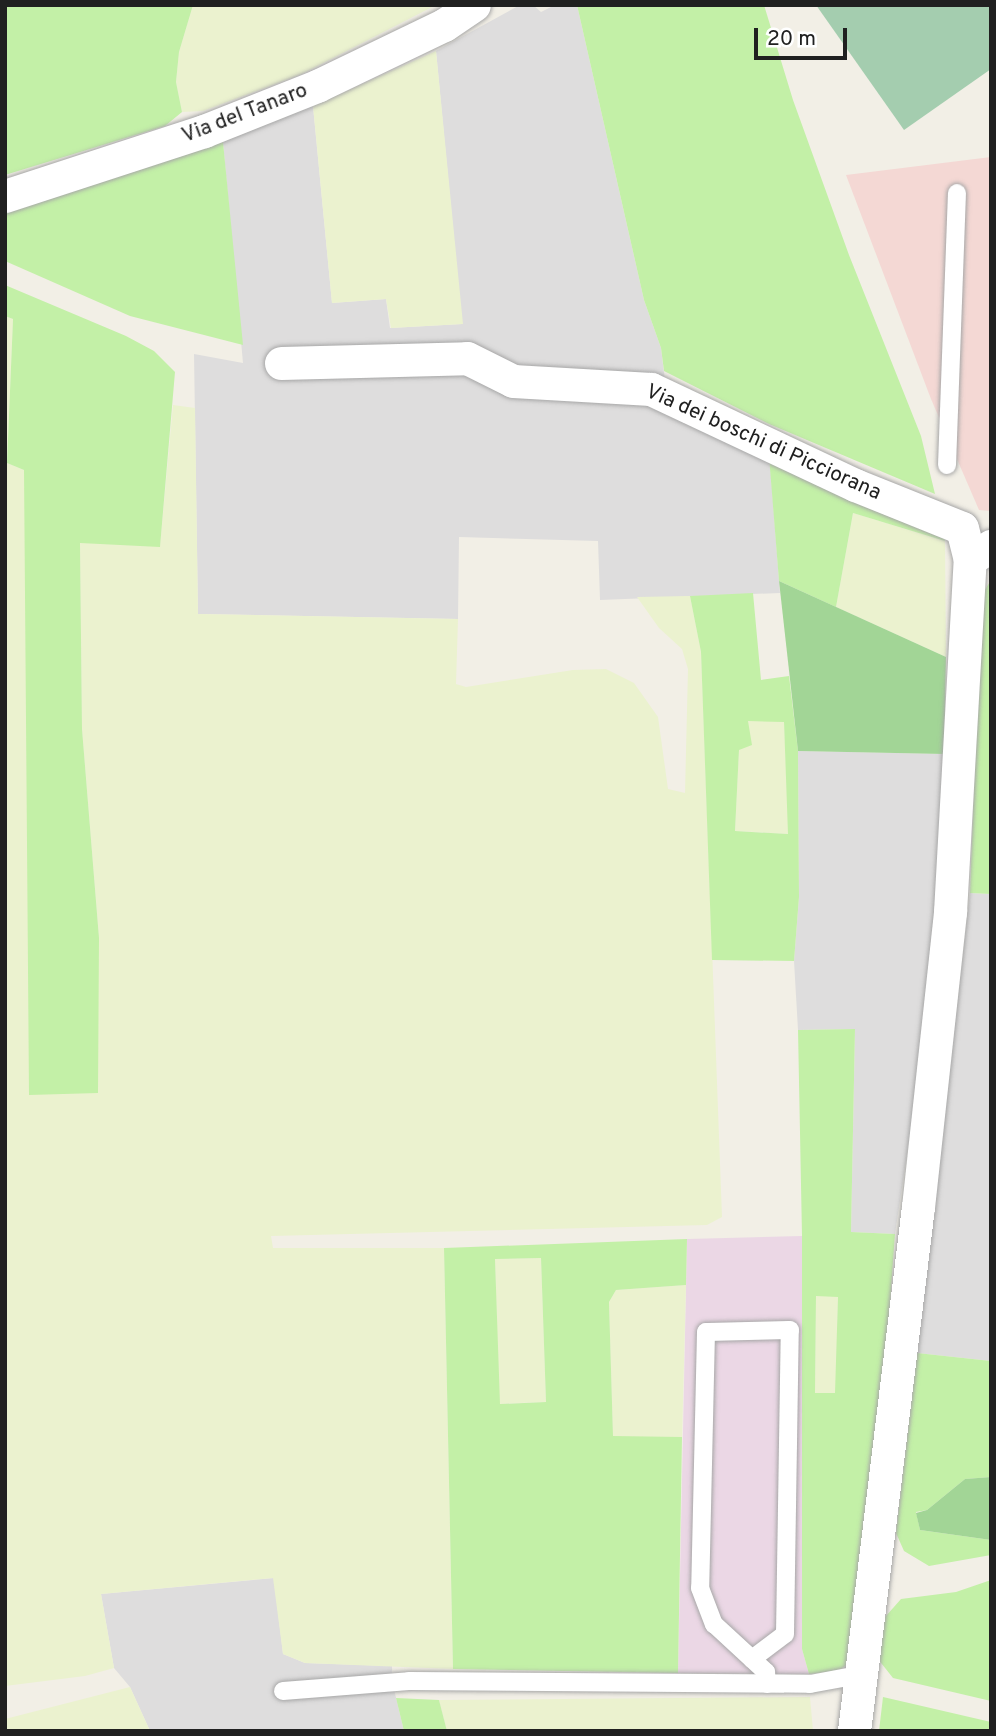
<!DOCTYPE html>
<style>
body{margin:0}
#map{position:relative;width:996px;height:1736px;overflow:hidden;background:#f2efe6;font-family:Overpass,sans-serif}
div>[style]{position:absolute}
[style*='--x']{left:calc(var(--x)*1px);top:calc(var(--y)*1px);width:calc(var(--w)*1px);rotate:calc(var(--a)*1deg)}
.residential>*{inset:0;background:#dedddd}
.commercial>*{inset:0;background:#f4d8d4}
.industrial>*{inset:0;background:#ebd7e5}
.farmland>*{inset:0;background:#ebf2cf}
.grass>*{inset:0;background:#c3f0a7}
.forest>*{inset:0;background:#a2d596}
.cemetery>*{inset:0;background:#a4cdaf}
.roads{filter:drop-shadow(0 0 2px #a7a7a7) drop-shadow(0 0 2px #a7a7a7)}
.lane>*{height:18px;margin:-9px;padding:0 9px;transform-origin:9px;border-radius:9px;background:#fff}
.street>*{height:33px;margin:-16.5px;padding:0 16.5px;transform-origin:16.5px;border-radius:16.5px;background:#fff}
span{translate:-50% -50%;white-space:nowrap;text-align:center;line-height:1.15;-webkit-text-stroke:5px #fff;paint-order:stroke}
.street-label{font-size:21px;color:#202020}
.frame{position:absolute;inset:0;border:7px solid #202020;pointer-events:none}
.scale{position:absolute;left:754px;top:28px;width:93px;height:32px;box-sizing:border-box;border:4px solid #202020;border-top:0;padding-left:9px;font-size:21px;line-height:24px;white-space:nowrap;color:#202020;-webkit-text-stroke:5px #fff;paint-order:stroke}
</style>
<div id="map">
<div class="residential">
<i style="clip-path:polygon(520px 5px,533px 5px,541px 12px,555px 5px,577px 5px,644px 300px,661px 348px,667px 397px,769px 449px,780px 593px,600px 600px,598px 541px,459px 537px,458px 619px,198px 614px,194px 354px,243px 363px,223px 142px,313px 106px,332px 303px,386px 299px,390px 328px,462px 324px,436px 51px)"></i>
<i style="clip-path:polygon(798px 751px,944px 754px,931px 994px,895px 1234px,851px 1232px,855px 1029px,798px 1030px,794px 961px,799px 897px)"></i>
<i style="clip-path:polygon(970px 893px,991px 894px,991px 1361px,917px 1353px)"></i>
<i style="clip-path:polygon(274px 1578px,283px 1654px,305px 1663px,392px 1666px,392px 1681px,404px 1731px,150px 1731px,130px 1687px,114px 1668px,101px 1594px)"></i>
</div>
<div class="commercial">
<i style="clip-path:polygon(991px 157px,991px 511px,979px 510px,931px 399px,846px 175px)"></i>
</div>
<div class="industrial">
<i style="clip-path:polygon(802px 1236px,802px 1649px,809px 1674px,678px 1673px,687px 1239px)"></i>
</div>
<div class="farmland">
<i style="clip-path:polygon(193px 5px,436px 5px,302px 74px,203px 111px,182px 112px,176px 82px,179px 52px)"></i>
<i style="clip-path:polygon(436px 51px,463px 324px,391px 328px,386px 299px,332px 303px,313px 106px)"></i>
<i style="clip-path:polygon(5px 316px,13px 319px,7px 463px,24px 470px,99px 938px,82px 729px,80px 542px,160px 546px,173px 405px,195px 408px,198px 614px,458px 619px,456px 684px,466px 687px,573px 670px,606px 669px,634px 683px,658px 717px,668px 789px,685px 793px,688px 669px,682px 649px,659px 628px,637px 597px,690px 596px,701px 652px,722px 1217px,707px 1225px,271px 1236px,273px 1248px,444px 1248px,453px 1669px,305px 1663px,283px 1654px,273px 1578px,101px 1594px,114px 1668px,85px 1676px,5px 1686px)"></i>
<i style="clip-path:polygon(853px 513px,945px 541px,946px 657px,836px 607px)"></i>
<i style="clip-path:polygon(748px 721px,784px 721px,789px 834px,735px 831px,739px 749px)"></i>
<i style="clip-path:polygon(541px 1258px,546px 1402px,499px 1404px,495px 1259px)"></i>
<i style="clip-path:polygon(686px 1285px,682px 1437px,613px 1437px,609px 1302px,616px 1290px)"></i>
<i style="clip-path:polygon(816px 1296px,838px 1296px,836px 1393px,815px 1393px)"></i>
<i style="clip-path:polygon(130px 1687px,150px 1731px,5px 1731px,5px 1719px)"></i>
<i style="clip-path:polygon(810px 1697px,813px 1731px,447px 1731px,439px 1700px)"></i>
</div>
<div class="grass">
<i style="clip-path:polygon(5px 5px,193px 5px,179px 52px,176px 82px,182px 112px,165px 126px,5px 175px)"></i>
<i style="clip-path:polygon(577px 5px,764px 5px,793px 100px,849px 255px,921px 436px,935px 494px,769px 424px,664px 371px,661px 348px,644px 300px)"></i>
<i style="clip-path:polygon(223px 142px,243px 345px,130px 316px,5px 261px,5px 212px,116px 172px)"></i>
<i style="clip-path:polygon(5px 285px,126px 336px,154px 351px,175px 372px,160px 547px,80px 543px,82px 729px,99px 938px,98px 1093px,29px 1095px,24px 470px,7px 463px,13px 319px,5px 316px)"></i>
<i style="clip-path:polygon(769px 456px,937px 522px,945px 541px,853px 513px,836px 607px,801px 591px,779px 581px)"></i>
<i style="clip-path:polygon(991px 580px,991px 894px,970px 893px,981px 596px)"></i>
<i style="clip-path:polygon(evenodd,753px 593px,761px 680px,789px 676px,798px 751px,799px 897px,794px 961px,712px 960px,701px 652px,690px 596px,753px 593px,748px 721px,784px 722px,788px 834px,735px 831px,739px 750px,752px 745px,748px 721px)"></i>
<i style="clip-path:polygon(evenodd,855px 1029px,851px 1232px,895px 1234px,882px 1415px,853px 1660px,838px 1671px,809px 1674px,802px 1649px,802px 1236px,798px 1030px,855px 1029px,816px 1296px,838px 1297px,835px 1393px,815px 1393px,816px 1296px)"></i>
<i style="clip-path:polygon(evenodd,687px 1239px,686px 1285px,616px 1290px,609px 1302px,613px 1436px,682px 1437px,678px 1673px,453px 1669px,444px 1248px,687px 1239px,541px 1258px,546px 1402px,500px 1404px,495px 1259px,541px 1258px)"></i>
<i style="clip-path:polygon(917px 1353px,991px 1361px,991px 1477px,965px 1479px,927px 1510px,916px 1512px,920px 1530px,991px 1540px,991px 1555px,929px 1566px,904px 1551px,896px 1533px)"></i>
<i style="clip-path:polygon(991px 1580px,991px 1701px,893px 1678px,874px 1654px,878px 1625px,901px 1599px,956px 1592px)"></i>
<i style="clip-path:polygon(883px 1697px,991px 1722px,991px 1731px,879px 1731px)"></i>
<i style="clip-path:polygon(396px 1698px,439px 1700px,447px 1731px,404px 1731px)"></i>
</div>
<div class="forest">
<i style="clip-path:polygon(779px 581px,946px 657px,944px 754px,798px 751px)"></i>
<i style="clip-path:polygon(991px 1477px,991px 1540px,920px 1530px,916px 1513px,927px 1510px,965px 1479px)"></i>
</div>
<div class="cemetery">
<i style="clip-path:polygon(816px 5px,991px 5px,991px 69px,904px 130px)"></i>
</div>
<div class="roads">
<div class="lane">
<i style="--x:947;--y:465;--w:272;--a:-87.9"></i>
<i style="--x:752;--y:1659;--w:41;--a:-37.1"></i>
<i style="--x:785;--y:1634;--w:304;--a:-89.1"></i>
<i style="--x:790;--y:1330;--w:84;--a:178.6"></i>
<i style="--x:706;--y:1332;--w:256;--a:91.3"></i>
<i style="--x:700;--y:1588;--w:39;--a:69"></i>
<i style="--x:714;--y:1624;--w:71;--a:42.7"></i>
<i style="--x:766;--y:1672;--w:12;--a:85"></i>
<i style="--x:283;--y:1691;--w:126;--a:-4.5"></i>
<i style="--x:409;--y:1681;--w:401;--a:0.4"></i>
<i style="--x:810;--y:1684;--w:50;--a:-10.4"></i>
</div>
<div class="street">
<i style="--x:5;--y:196;--w:209;--a:-18.1"></i>
<i style="--x:204;--y:131;--w:122;--a:-21.7"></i>
<i style="--x:317;--y:86;--w:141;--a:-25.7"></i>
<i style="--x:444;--y:25;--w:36;--a:-34"></i>
<i style="--x:281;--y:363;--w:186;--a:-1.5"></i>
<i style="--x:467;--y:358;--w:51;--a:26.6"></i>
<i style="--x:513;--y:381;--w:138;--a:3.3"></i>
<i style="--x:651;--y:389;--w:225;--a:25.2"></i>
<i style="--x:855;--y:485;--w:115;--a:21.9"></i>
<i style="--x:962;--y:528;--w:32;--a:76"></i>
<i style="--x:854;--y:1731;--w:528;--a:-83.04"></i>
<i style="--x:918;--y:1207;--w:297;--a:-83.8"></i>
<i style="--x:950;--y:912;--w:354;--a:-86.8"></i>
<i style="--x:970;--y:559;--w:25;--a:-32"></i>
</div>
</div>
<div class="street-label">
<span style="left:245px;top:114px;rotate:-21deg">Via del Tanaro</span>
<span style="left:763px;top:443px;rotate:24deg">Via dei boschi di Picciorana</span>
</div>
<div class="frame"></div>
<div class="scale">20 m</div>
</div>
